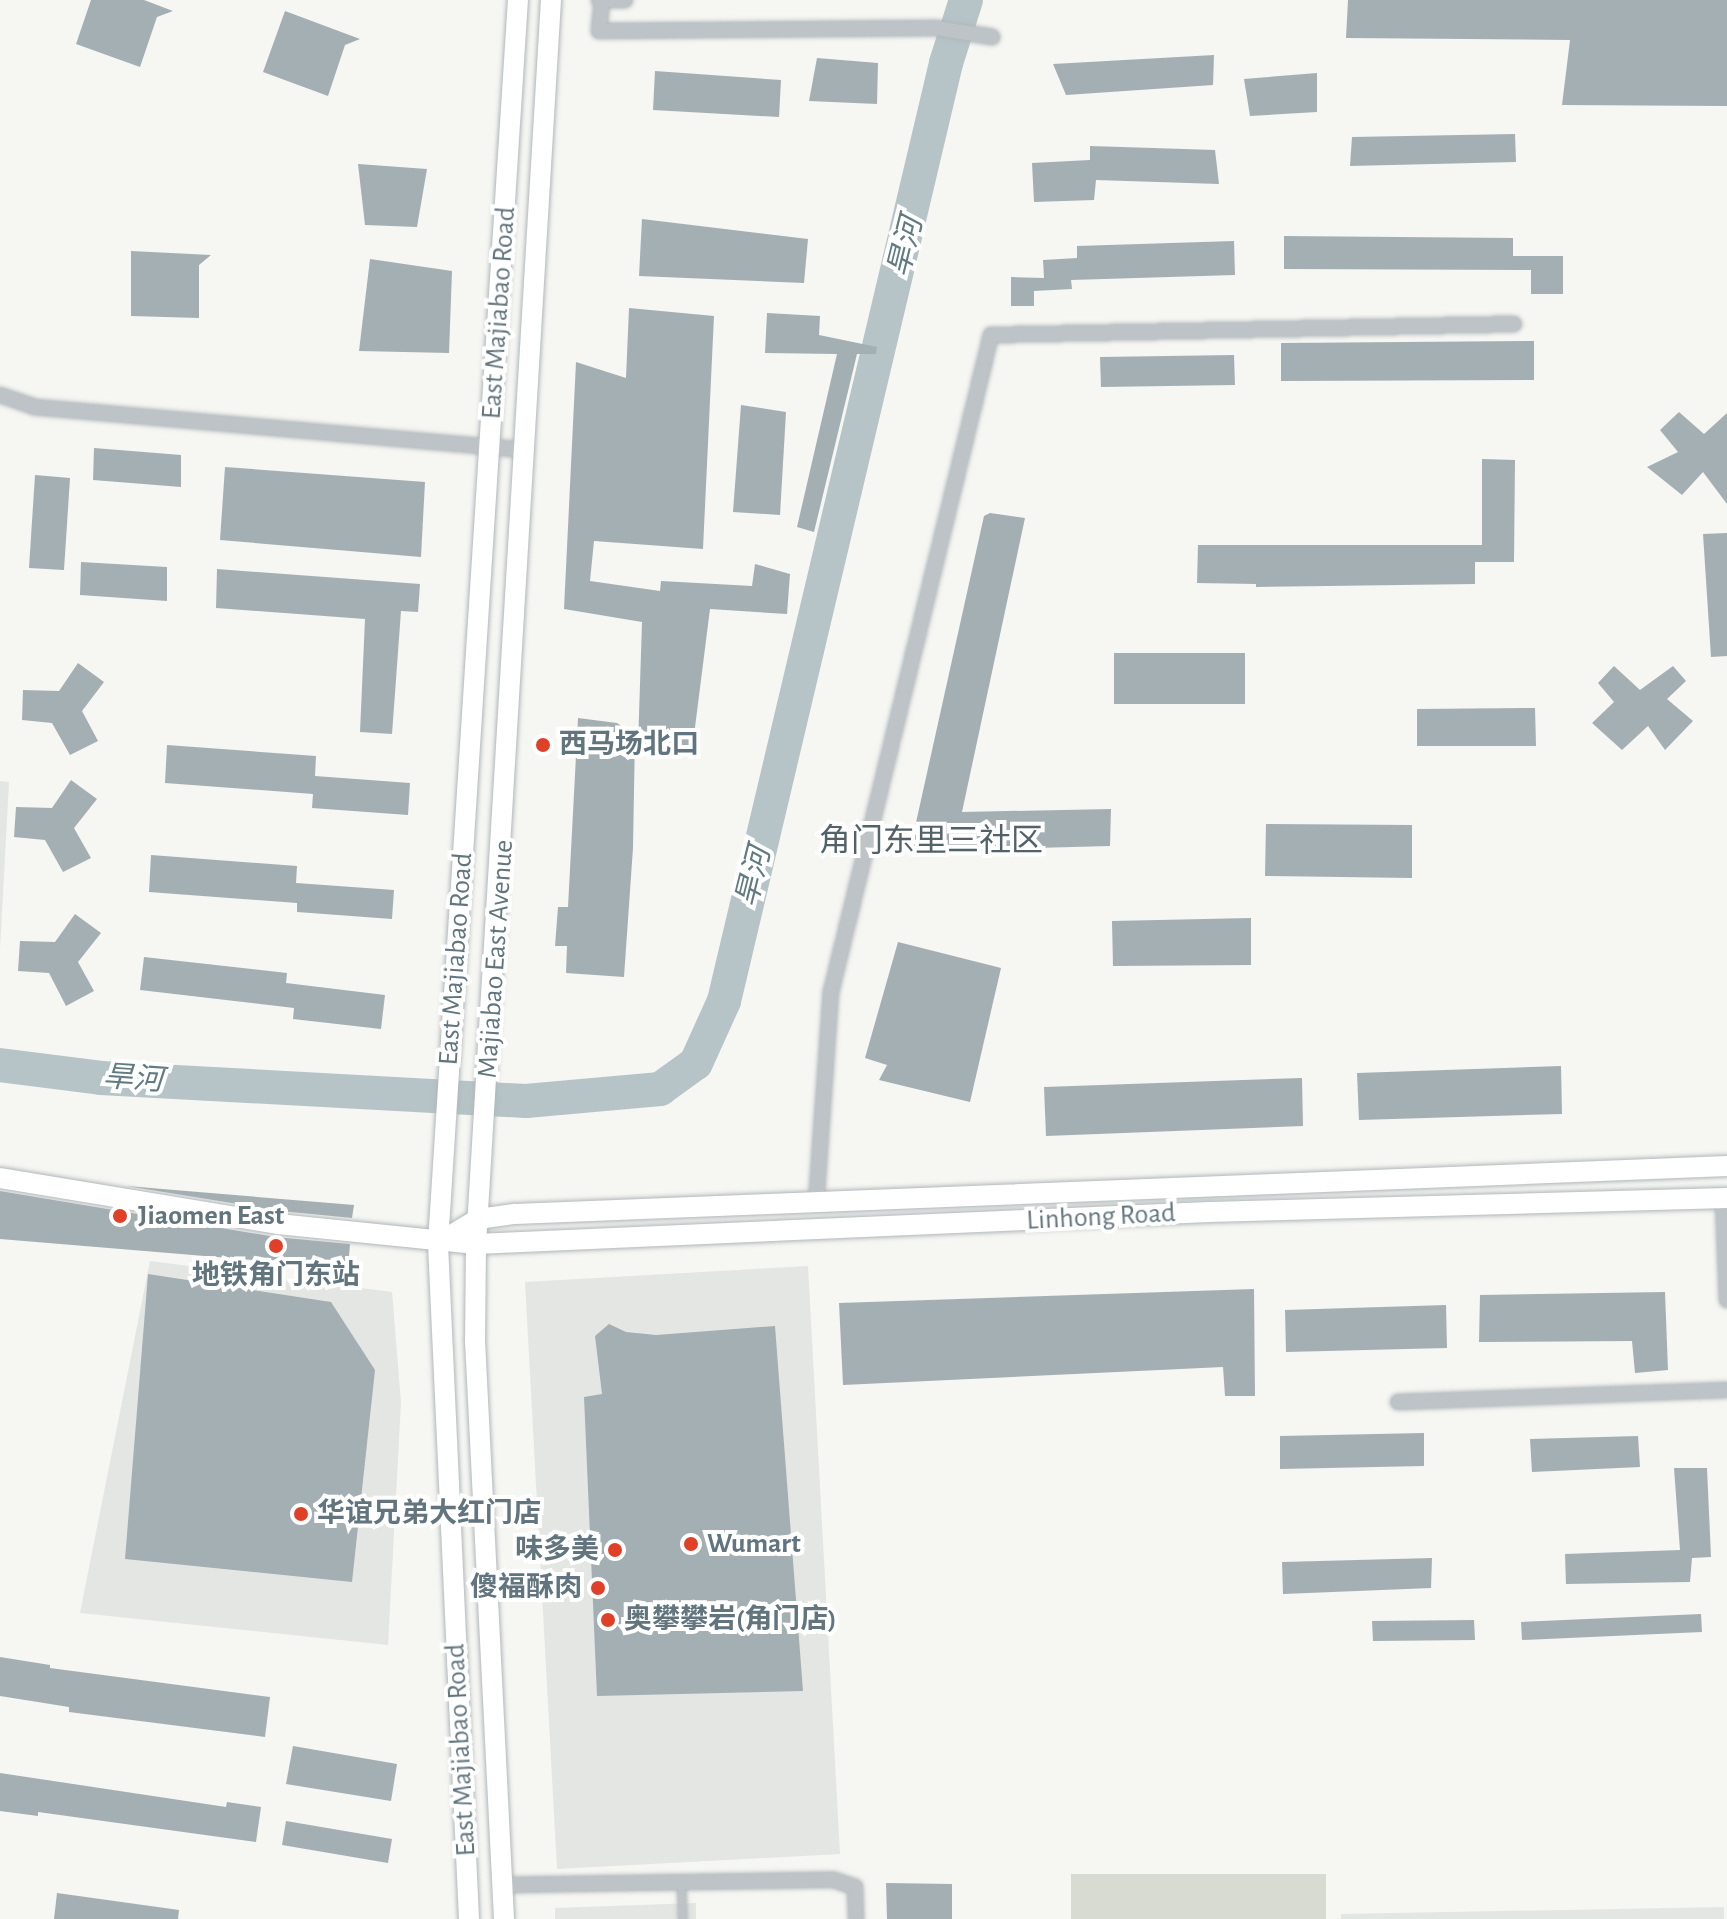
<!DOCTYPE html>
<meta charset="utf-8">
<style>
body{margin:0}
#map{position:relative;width:1727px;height:1919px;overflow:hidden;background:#f6f6f3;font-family:"Alegreya Sans","Noto Sans SC",sans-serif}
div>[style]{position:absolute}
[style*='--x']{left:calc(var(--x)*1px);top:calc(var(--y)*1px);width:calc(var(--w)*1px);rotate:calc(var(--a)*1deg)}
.built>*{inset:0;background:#e4e6e4}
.green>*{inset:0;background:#d7dbd2}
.river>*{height:34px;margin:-17px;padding:0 17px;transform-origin:17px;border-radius:17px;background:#b6c4c7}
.building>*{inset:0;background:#a4afb3}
.roads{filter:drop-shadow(0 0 2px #b0b7ba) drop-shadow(0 0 2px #b0b7ba)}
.lane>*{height:7px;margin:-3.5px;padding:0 3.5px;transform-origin:3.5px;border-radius:3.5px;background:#bdc3c6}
.street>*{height:14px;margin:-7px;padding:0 7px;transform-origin:7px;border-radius:7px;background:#bdc3c6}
.secondary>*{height:20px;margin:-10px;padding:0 10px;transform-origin:10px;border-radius:10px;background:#fff}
.dots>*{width:22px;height:22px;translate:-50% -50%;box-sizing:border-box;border:4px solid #fff;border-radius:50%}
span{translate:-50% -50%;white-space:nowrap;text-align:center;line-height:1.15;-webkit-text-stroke:8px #fff;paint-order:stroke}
.street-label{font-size:28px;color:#62757e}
.poi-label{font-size:28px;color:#62757e;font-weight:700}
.left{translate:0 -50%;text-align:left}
.right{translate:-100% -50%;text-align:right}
.water-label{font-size:30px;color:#617b80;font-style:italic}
.quarter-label{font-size:32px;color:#536269}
</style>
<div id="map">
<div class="built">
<i style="clip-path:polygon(0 781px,9px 782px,0 949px)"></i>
<i style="clip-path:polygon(150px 1261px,392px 1292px,401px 1402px,388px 1645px,80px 1613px)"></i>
<i style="clip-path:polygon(808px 1266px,840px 1854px,557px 1869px,525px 1282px)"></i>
<i style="clip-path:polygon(696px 1903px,696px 1919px,555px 1919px,555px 1908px)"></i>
<i style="clip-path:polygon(1724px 1907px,1724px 1919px,1341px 1919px,1341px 1914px)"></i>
</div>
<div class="green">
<i style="clip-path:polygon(1071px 1874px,1326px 1874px,1326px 1919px,1071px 1919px)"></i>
</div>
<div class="river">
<i style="--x:0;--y:1065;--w:102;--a:7.3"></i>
<i style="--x:101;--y:1078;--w:426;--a:3.1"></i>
<i style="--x:526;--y:1101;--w:135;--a:-5.1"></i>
<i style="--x:660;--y:1089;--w:44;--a:-35.8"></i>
<i style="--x:696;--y:1063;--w:68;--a:-65.7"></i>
<i style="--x:724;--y:1001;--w:964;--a:-76.68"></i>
<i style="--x:946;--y:63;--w:66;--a:-72.4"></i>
</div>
<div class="building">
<i style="clip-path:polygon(91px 0,144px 0,173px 11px,157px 17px,140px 67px,76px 44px)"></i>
<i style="clip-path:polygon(1348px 0,1727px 0,1727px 106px,1562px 105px,1570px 40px,1346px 38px)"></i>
<i style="clip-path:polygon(285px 11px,360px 39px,345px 45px,328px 96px,263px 72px)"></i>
<i style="clip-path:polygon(1214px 55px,1213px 85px,1066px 95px,1053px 64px)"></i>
<i style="clip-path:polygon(817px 58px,878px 63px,877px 104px,809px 101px)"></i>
<i style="clip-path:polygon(655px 71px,781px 80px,779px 117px,653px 110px)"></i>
<i style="clip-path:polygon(1317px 73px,1317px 112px,1250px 116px,1244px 79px)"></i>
<i style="clip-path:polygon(1515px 134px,1516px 162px,1350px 166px,1352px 137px)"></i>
<i style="clip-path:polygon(1090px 146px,1215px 150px,1219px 184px,1096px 180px,1094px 200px,1034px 202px,1032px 163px,1090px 160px)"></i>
<i style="clip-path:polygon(358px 164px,427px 169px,417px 227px,365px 225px)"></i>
<i style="clip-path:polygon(642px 219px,808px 239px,804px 283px,639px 276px)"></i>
<i style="clip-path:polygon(1284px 236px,1513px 238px,1513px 256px,1563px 256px,1563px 294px,1531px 294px,1531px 270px,1284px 269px)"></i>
<i style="clip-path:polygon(1234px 241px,1235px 275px,1071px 280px,1072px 289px,1034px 291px,1034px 306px,1011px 306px,1011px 277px,1044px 278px,1043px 260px,1077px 258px,1077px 246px)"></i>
<i style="clip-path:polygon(131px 251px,211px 255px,199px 265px,199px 318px,131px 316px)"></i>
<i style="clip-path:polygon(370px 259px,452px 271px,449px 353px,359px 351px)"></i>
<i style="clip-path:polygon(629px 308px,714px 316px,703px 549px,594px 541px,590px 581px,660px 591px,661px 581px,752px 586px,755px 564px,790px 574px,787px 614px,710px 609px,692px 751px,638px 746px,642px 622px,564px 609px,576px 362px,626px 378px)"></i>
<i style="clip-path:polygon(767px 313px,820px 316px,819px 335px,877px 347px,876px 354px,857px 354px,814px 532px,797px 527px,837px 354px,765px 353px)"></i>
<i style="clip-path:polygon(1534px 341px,1534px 380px,1281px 381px,1281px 343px)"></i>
<i style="clip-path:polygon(1234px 355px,1235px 385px,1101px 387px,1100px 357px)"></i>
<i style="clip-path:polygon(741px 405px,786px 412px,780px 515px,733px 512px)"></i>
<i style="clip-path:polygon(1679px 412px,1704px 434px,1727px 413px,1727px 504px,1703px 472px,1682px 495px,1647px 467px,1678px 452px,1660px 430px)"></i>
<i style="clip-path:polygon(94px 448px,181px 455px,181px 487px,93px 480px)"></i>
<i style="clip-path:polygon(1482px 459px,1515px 460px,1514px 562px,1475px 562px,1475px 584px,1256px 587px,1256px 584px,1197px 583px,1198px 545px,1482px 545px)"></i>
<i style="clip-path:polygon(225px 467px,425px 482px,421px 557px,220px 540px)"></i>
<i style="clip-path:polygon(35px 475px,70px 478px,64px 570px,29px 568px)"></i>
<i style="clip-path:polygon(990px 513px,1025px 518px,962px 812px,1111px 809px,1110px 846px,914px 851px,915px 827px,984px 516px)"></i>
<i style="clip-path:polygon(1727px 533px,1727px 656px,1711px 657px,1703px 534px)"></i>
<i style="clip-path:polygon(81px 562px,167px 567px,167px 601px,80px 595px)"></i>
<i style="clip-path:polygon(217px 569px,420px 584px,418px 612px,401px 611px,392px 734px,360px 732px,365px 619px,216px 608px)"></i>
<i style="clip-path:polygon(1114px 653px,1245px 653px,1245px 704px,1114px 704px)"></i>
<i style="clip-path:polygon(78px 663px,104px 682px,82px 711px,98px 741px,70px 755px,52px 723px,22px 720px,23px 690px,59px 691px)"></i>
<i style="clip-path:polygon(1614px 666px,1640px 690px,1673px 666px,1686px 681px,1667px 699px,1693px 721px,1665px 750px,1648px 726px,1622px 750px,1592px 723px,1614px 702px,1598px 683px)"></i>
<i style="clip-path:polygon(1535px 708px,1536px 746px,1417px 746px,1417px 709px)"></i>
<i style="clip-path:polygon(578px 718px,617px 723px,635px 735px,633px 848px,624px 977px,566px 973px,567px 946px,555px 946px,558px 907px,568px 907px)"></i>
<i style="clip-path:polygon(167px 745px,316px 756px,315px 776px,410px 783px,408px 815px,312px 808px,313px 794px,165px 783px)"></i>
<i style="clip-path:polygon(71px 780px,97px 799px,74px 828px,91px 858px,63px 872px,45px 840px,14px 837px,16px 807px,52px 808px)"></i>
<i style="clip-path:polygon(1266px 824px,1412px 825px,1412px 878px,1265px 876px)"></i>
<i style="clip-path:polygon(151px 855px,297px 866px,296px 883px,394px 890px,392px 919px,297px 912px,297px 903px,149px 892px)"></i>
<i style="clip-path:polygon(75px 914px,101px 933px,78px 962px,94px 991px,66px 1006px,49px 973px,18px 971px,20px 941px,55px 942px)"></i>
<i style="clip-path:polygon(1251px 918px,1251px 965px,1113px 966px,1112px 921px)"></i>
<i style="clip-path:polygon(898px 942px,1001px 968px,970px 1102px,879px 1080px,887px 1065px,865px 1058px)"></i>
<i style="clip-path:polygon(144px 957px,287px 973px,286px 983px,385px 995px,381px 1029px,293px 1019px,294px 1008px,140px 990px)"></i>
<i style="clip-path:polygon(1561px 1066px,1562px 1114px,1359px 1120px,1357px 1073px)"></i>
<i style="clip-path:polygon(1302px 1078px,1303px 1126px,1046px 1136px,1044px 1087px)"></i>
<i style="clip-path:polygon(126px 1186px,354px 1205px,352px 1218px,280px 1211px)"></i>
<i style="clip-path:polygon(0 1191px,276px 1237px,350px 1244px,348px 1268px,0 1239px)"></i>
<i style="clip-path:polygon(148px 1274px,331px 1302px,375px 1370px,352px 1582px,125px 1559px)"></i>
<i style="clip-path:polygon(1254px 1289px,1255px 1396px,1225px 1396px,1223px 1367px,843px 1385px,839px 1303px)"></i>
<i style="clip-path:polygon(1665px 1292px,1668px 1370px,1635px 1373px,1632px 1341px,1479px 1342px,1480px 1295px)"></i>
<i style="clip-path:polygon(1446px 1305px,1447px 1348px,1286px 1352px,1285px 1310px)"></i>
<i style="clip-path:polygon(609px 1324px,626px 1332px,656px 1335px,775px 1326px,803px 1691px,597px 1696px,584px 1397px,602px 1394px,595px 1336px)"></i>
<i style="clip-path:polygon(1424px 1433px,1424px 1466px,1280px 1469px,1280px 1436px)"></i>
<i style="clip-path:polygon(1638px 1436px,1640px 1467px,1532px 1472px,1530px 1439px)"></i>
<i style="clip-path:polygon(1674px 1468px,1707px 1468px,1711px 1557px,1692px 1558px,1690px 1582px,1566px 1584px,1565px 1554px,1680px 1550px)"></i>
<i style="clip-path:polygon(1432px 1558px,1431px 1588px,1283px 1594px,1282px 1562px)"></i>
<i style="clip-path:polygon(1701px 1614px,1702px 1632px,1522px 1640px,1521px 1622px)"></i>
<i style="clip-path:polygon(1474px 1620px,1475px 1640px,1373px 1641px,1372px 1621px)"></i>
<i style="clip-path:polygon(0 1657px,50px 1665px,50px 1668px,270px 1697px,265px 1737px,69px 1712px,69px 1707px,0 1696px)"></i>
<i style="clip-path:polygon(293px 1746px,397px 1764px,391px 1801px,286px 1784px)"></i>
<i style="clip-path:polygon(0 1773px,226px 1807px,227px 1802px,261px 1807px,256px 1842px,38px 1812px,38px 1816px,0 1811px)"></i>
<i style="clip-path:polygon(286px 1821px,392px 1839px,388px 1863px,282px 1845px)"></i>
<i style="clip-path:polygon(886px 1883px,952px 1884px,952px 1919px,887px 1919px)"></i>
<i style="clip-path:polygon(57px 1893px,179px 1910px,178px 1919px,54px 1919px)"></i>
</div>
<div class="roads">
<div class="lane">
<i style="--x:681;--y:1882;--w:37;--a:88"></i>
</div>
<div class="street">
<i style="--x:599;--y:0;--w:26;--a:0"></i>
<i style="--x:602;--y:1;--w:30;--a:96"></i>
<i style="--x:599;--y:31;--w:337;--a:-0.5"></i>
<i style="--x:936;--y:28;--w:57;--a:9.1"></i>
<i style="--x:0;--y:395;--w:36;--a:19"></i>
<i style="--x:34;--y:407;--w:495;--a:5"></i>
<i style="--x:1723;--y:1198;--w:102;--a:87.8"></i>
<i style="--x:816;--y:1205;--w:214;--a:-86"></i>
<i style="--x:831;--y:992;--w:676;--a:-76.31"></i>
<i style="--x:991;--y:335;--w:523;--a:-1.2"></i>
<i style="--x:1398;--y:1402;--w:329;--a:-2.1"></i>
<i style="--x:502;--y:1885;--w:332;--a:-0.9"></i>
<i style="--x:834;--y:1880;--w:22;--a:18"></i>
<i style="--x:855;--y:1887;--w:32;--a:88"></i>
</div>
<div class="secondary">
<i style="--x:0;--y:1178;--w:282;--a:9.4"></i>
<i style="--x:278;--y:1224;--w:199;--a:5.8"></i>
<i style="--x:476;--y:1244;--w:734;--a:-2.5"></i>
<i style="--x:1209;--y:1212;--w:518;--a:-1.55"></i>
<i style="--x:438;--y:1243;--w:47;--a:-31"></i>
<i style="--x:478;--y:1219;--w:37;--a:-8"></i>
<i style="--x:515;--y:1214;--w:1213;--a:-2.27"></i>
<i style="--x:469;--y:1919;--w:677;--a:-92.63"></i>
<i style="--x:438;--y:1243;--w:1246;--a:-86.32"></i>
<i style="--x:504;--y:1919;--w:579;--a:-92.87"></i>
<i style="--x:475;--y:1341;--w:97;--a:-89.4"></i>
<i style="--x:476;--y:1244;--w:1246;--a:-86.55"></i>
</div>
</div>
<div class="dots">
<i style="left:543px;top:745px;background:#e14028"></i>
<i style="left:120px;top:1216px;background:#e14028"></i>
<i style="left:276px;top:1246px;background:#e14028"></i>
<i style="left:301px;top:1514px;background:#e14028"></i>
<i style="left:691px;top:1544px;background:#e14028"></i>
<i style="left:615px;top:1550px;background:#e14028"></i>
<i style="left:598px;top:1588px;background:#e14028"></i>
<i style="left:608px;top:1620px;background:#e14028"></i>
</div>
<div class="street-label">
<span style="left:499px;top:313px;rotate:-86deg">East Majiabao Road</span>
<span style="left:456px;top:959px;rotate:-86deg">East Majiabao Road</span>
<span style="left:496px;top:959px;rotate:-86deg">Majiabao East Avenue</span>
<span style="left:1101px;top:1217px;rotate:-3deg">Linhong Road</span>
<span style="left:461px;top:1750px;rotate:-93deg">East Majiabao Road</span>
</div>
<div class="poi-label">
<span class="left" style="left:559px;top:745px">西马场北口</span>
<span class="left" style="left:138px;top:1216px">Jiaomen East</span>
<span style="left:276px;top:1276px">地铁角门东站</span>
<span class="left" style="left:317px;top:1514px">华谊兄弟大红门店</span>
<span class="left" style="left:707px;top:1544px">Wumart</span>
<span class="right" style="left:599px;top:1550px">味多美</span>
<span class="right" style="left:582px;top:1588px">傻福酥肉</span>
<span class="left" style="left:624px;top:1620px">奥攀攀岩(角门店)</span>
</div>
<div class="water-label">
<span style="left:906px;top:247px;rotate:-76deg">旱河</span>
<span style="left:754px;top:877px;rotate:-76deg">旱河</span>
<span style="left:133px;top:1079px;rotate:4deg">旱河</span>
</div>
<div class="quarter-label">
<span style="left:931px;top:841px">角门东里三社区</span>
</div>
</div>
